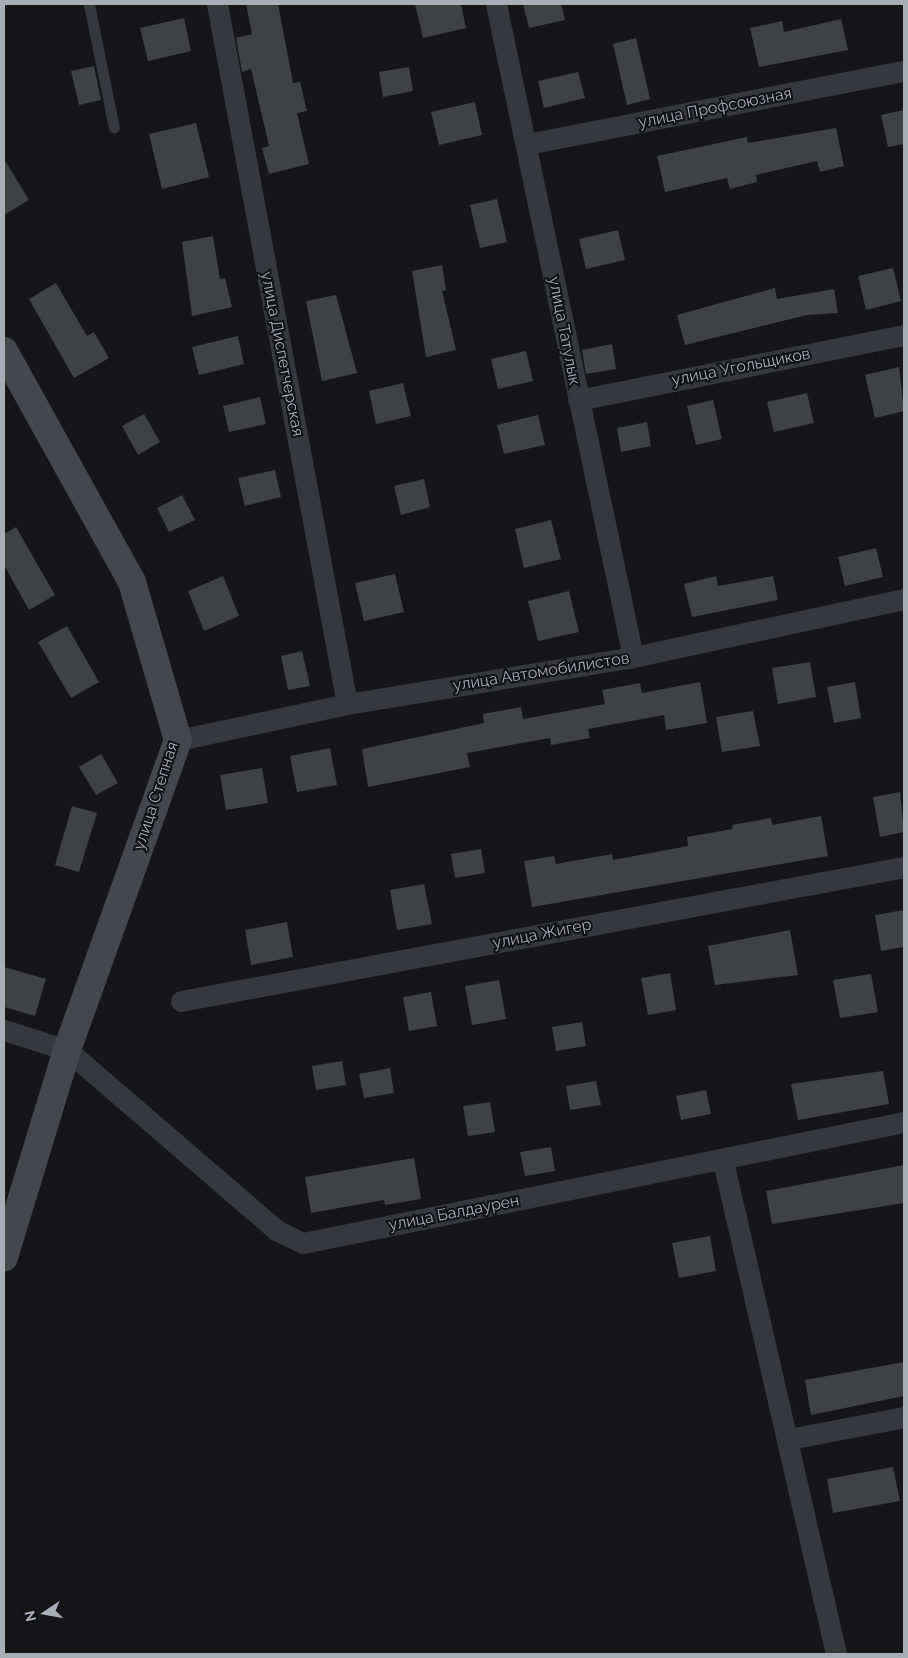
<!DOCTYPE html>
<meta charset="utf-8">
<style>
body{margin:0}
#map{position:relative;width:908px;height:1658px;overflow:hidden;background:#161618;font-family:Raleway,sans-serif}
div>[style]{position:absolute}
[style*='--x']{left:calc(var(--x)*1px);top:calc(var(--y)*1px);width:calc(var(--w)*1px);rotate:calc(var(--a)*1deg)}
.building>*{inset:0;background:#404145}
.lane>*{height:11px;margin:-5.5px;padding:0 5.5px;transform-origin:5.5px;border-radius:5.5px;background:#37383d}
.street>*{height:21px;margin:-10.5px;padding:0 10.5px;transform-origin:10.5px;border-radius:10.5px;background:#37383d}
.secondary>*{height:28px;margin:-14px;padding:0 14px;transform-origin:14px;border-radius:14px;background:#45474d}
span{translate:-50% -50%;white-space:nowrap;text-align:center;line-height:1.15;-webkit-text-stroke:4px #111113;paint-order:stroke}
.street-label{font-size:16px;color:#a8adb8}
.frame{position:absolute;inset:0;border:5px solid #a8adb8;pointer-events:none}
.north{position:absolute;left:20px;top:1588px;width:50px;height:50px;-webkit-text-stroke:4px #111113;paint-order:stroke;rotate:258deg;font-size:14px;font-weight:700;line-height:20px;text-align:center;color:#a8adb8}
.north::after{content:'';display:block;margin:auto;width:18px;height:22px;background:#a8adb8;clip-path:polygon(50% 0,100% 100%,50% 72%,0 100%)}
</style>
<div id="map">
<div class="building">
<i style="clip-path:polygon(246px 4px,278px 4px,293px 83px,300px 82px,307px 111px,297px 113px,309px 164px,269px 174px,262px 148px,269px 146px,251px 69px,242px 72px,236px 38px,252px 34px)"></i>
<i style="clip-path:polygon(415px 4px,461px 4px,466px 28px,423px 38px)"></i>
<i style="clip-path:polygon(523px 4px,561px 4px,565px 20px,529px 28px)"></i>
<i style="clip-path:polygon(184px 18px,191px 51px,148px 61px,140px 28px)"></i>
<i style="clip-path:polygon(841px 19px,848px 50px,759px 67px,750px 28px,782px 21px,784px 32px)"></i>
<i style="clip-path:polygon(636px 38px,650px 99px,627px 105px,613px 44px)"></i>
<i style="clip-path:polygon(94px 66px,101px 100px,79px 105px,71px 71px)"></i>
<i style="clip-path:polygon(409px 67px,413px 91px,383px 97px,379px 72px)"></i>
<i style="clip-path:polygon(578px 72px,585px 98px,544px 108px,538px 81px)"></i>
<i style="clip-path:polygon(475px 102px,482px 135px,439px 145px,431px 112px)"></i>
<i style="clip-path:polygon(904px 110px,904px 144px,888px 147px,881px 115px)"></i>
<i style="clip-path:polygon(196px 123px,209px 177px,162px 189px,149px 134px)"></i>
<i style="clip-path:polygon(836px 128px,844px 166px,820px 172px,817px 161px,756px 175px,757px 182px,730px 189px,727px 178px,665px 192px,657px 156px,747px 137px,748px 143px)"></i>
<i style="clip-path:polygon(4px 159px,29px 200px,4px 215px)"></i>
<i style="clip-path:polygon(497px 199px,507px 242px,480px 248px,470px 205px)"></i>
<i style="clip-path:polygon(618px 230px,625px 260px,586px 269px,579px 239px)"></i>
<i style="clip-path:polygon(213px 236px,220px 279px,225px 278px,232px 307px,192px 316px,182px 242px)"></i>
<i style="clip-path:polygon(442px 265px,446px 290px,442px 291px,456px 350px,426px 357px,412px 271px)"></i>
<i style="clip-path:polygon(893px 268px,901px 301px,866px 310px,858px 276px)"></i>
<i style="clip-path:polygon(56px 283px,87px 336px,94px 332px,109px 358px,74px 378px,29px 299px)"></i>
<i style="clip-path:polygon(775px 288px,777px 299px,834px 289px,838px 313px,807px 315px,685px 345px,677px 315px)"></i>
<i style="clip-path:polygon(336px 295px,357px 373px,322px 381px,306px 301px)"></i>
<i style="clip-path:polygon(238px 336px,244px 364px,199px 375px,192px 347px)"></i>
<i style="clip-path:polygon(612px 344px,616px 369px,586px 374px,582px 350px)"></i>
<i style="clip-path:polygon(526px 351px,533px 381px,498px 389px,491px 359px)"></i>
<i style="clip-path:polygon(899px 367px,904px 411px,875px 418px,865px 375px)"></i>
<i style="clip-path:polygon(403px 383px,411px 416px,376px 424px,369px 391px)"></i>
<i style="clip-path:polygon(807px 393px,814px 423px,774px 432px,767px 402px)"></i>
<i style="clip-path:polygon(260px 397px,266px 424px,229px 432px,223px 406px)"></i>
<i style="clip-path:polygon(713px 400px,722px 439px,696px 445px,687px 406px)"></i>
<i style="clip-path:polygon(144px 414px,160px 442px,138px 455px,122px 426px)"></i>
<i style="clip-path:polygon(538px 415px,545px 445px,504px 454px,497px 425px)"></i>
<i style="clip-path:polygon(647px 422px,651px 446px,621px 452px,617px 428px)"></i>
<i style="clip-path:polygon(275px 470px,281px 497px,245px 506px,238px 478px)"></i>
<i style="clip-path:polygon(424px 479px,430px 507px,401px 515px,394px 486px)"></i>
<i style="clip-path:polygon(182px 495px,195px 520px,169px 532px,157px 508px)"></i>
<i style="clip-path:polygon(551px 520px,561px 559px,524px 568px,515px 529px)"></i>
<i style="clip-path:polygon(16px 527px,55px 595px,29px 610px,4px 565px,4px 534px)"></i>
<i style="clip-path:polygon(876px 548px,883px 577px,845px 586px,838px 557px)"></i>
<i style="clip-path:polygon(395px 574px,404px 612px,364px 621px,355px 583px)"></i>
<i style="clip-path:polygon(223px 576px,239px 616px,204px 631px,188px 591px)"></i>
<i style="clip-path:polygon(716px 576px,718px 586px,773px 576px,778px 600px,692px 617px,684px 584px)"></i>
<i style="clip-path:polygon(569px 591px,579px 632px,538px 641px,528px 601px)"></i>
<i style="clip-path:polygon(67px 626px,99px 682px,71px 698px,38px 642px)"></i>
<i style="clip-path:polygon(302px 651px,310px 686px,288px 690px,281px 656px)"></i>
<i style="clip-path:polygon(810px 662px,816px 697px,778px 704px,772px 668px)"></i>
<i style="clip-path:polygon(700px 682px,707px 723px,666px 730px,664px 715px,588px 729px,590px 738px,551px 745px,550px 738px,467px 753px,470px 767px,368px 787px,362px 749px,484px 723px,483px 714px,521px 707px,523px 719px,605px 704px,602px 690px,640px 683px,642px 693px)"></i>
<i style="clip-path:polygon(855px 682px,861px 718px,834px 723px,827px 687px)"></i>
<i style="clip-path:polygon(753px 711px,760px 746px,722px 752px,716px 717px)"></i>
<i style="clip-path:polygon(330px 748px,337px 785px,297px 792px,290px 756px)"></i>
<i style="clip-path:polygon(101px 754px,118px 783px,96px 795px,79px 767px)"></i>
<i style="clip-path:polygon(262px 768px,268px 803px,226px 810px,220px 775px)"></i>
<i style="clip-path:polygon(900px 792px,904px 832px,880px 837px,873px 797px)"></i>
<i style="clip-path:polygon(72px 806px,97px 813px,79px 872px,55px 865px)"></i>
<i style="clip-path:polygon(821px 816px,828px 856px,532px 907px,524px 861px,554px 856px,556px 864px,612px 854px,613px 860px,688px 846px,687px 837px,733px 829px,732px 825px,771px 818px,772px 825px)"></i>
<i style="clip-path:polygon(481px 849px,485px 873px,455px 878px,451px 854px)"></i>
<i style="clip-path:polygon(424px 884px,432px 924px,397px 930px,390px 890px)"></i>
<i style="clip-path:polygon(904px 910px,904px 947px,881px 951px,875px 915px)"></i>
<i style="clip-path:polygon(287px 922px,293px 957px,251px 965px,245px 930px)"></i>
<i style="clip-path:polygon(790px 930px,798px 975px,715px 985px,708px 946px)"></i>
<i style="clip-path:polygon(4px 967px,46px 979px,35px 1016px,4px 1007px)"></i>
<i style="clip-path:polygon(670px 973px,676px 1010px,648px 1015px,641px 978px)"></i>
<i style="clip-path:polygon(871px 974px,878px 1012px,840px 1018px,833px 980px)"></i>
<i style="clip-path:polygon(499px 980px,506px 1019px,472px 1025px,465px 986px)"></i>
<i style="clip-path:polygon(431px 992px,437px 1026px,409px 1031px,403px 997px)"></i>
<i style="clip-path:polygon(582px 1022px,586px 1046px,556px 1051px,552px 1027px)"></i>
<i style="clip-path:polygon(342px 1061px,346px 1085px,316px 1090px,312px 1066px)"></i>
<i style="clip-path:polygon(390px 1068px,394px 1093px,364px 1098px,359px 1074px)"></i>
<i style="clip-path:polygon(883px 1071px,889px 1104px,798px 1120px,791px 1084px)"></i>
<i style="clip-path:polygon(596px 1081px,601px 1105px,570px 1110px,566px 1086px)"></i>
<i style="clip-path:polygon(706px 1090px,711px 1114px,681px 1120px,676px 1096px)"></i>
<i style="clip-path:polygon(490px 1102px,495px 1132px,468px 1136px,463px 1106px)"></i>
<i style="clip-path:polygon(551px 1147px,555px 1171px,525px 1176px,520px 1152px)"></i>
<i style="clip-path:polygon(414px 1158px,421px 1199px,385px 1205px,384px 1200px,311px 1213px,305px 1177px)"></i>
<i style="clip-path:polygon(904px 1165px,904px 1203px,772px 1224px,766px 1191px)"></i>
<i style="clip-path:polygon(710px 1236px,716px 1271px,679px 1278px,672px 1243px)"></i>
<i style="clip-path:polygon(904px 1362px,904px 1396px,811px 1415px,805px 1380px)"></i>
<i style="clip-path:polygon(893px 1467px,900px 1501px,833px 1513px,827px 1479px)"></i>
</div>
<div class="lane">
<i style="--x:89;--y:4;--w:126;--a:78.6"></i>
</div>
<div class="street">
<i style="--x:217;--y:4;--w:712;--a:79.48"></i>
<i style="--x:496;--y:4;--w:667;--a:78.15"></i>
<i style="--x:527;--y:144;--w:384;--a:-11"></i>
<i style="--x:578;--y:400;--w:332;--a:-11.3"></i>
<i style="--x:178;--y:740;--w:173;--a:-12"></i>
<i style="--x:347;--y:704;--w:290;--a:-9.3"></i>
<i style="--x:633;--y:657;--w:277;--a:-12.1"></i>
<i style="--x:181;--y:1001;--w:735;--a:-10.5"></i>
<i style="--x:4;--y:1030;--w:66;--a:17.6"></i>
<i style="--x:67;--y:1050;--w:276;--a:40.7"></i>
<i style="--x:276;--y:1230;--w:30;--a:26"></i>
<i style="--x:303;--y:1243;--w:613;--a:-11.38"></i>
<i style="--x:723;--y:1161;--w:506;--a:77.09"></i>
<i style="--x:789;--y:1439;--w:117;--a:-10.8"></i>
</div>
<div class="secondary">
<i style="--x:4;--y:351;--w:264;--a:61"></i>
<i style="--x:132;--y:582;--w:165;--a:73.8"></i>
<i style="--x:178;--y:740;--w:329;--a:109.7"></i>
<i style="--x:67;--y:1050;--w:217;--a:106.9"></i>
</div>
<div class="street-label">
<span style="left:715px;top:108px;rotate:-11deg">улица Профсоюзная</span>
<span style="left:564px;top:331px;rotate:79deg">улица Татулык</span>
<span style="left:282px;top:354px;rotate:79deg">улица Диспетчерская</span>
<span style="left:741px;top:367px;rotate:-11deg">улица Угольщиков</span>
<span style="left:541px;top:672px;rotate:-9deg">улица Автомобилистов</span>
<span style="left:156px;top:796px;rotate:-72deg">улица Степная</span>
<span style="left:542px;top:934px;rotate:-11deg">улица Жигер</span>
<span style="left:454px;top:1213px;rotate:-11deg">улица Балдаурен</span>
</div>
<div class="frame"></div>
<div class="north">N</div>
</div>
